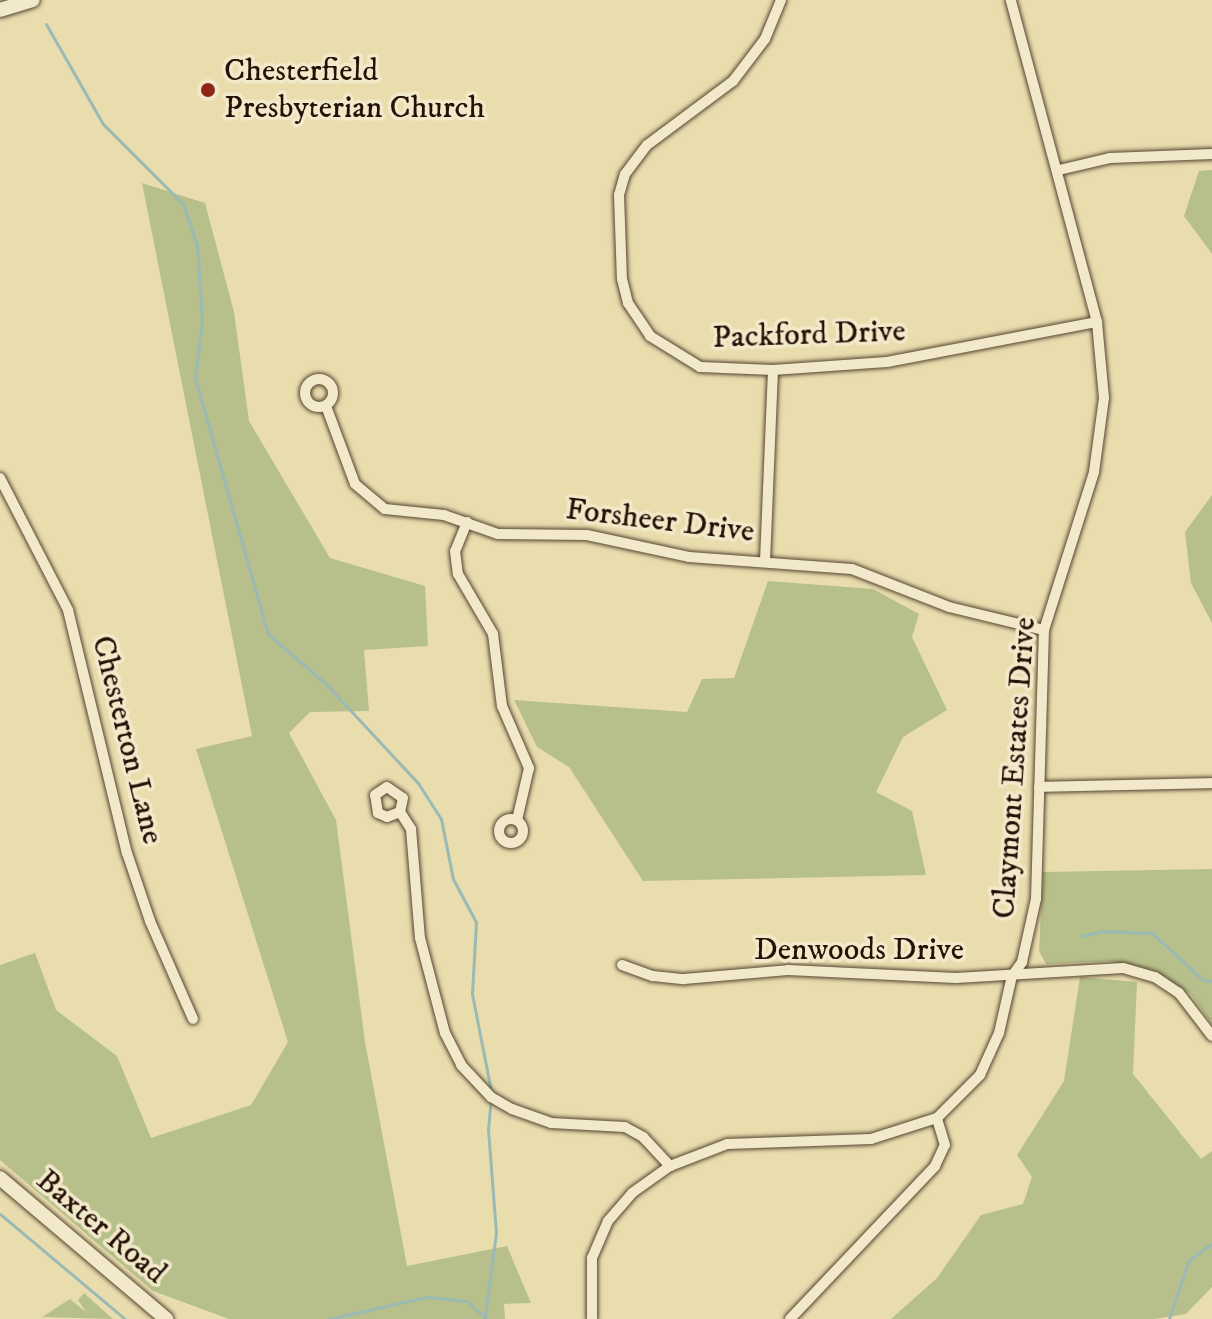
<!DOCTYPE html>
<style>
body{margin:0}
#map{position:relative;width:1212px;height:1319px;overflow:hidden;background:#e9ddae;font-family:"IM FELL DW Pica",serif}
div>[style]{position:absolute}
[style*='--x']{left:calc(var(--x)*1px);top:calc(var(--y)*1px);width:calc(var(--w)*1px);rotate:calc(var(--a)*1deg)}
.green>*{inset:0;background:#b7c08a}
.stream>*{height:3px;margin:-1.5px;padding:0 1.5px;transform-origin:1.5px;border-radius:1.5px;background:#9abab3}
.roads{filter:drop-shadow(0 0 2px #554531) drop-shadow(0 0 2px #554531)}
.street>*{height:10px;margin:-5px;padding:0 5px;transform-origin:5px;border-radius:5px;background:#f1e9ca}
.street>.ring{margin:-5px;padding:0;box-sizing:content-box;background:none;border:10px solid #f1e9ca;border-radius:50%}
.secondary>*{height:14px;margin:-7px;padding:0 7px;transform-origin:7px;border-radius:7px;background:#f1e9ca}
.dots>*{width:22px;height:22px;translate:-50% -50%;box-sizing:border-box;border:4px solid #f1e9ca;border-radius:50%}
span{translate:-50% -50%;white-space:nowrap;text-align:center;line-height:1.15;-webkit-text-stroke:7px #f1e9ca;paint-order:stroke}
.poi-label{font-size:32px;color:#241207}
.left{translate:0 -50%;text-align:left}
.street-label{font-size:32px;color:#241207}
</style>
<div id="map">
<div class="green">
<i style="clip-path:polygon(1212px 170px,1212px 254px,1184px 216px,1199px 171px)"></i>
<i style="clip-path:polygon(142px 183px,205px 203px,234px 312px,249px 421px,330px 558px,425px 586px,428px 646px,364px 650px,369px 711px,310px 712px,289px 733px,336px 820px,365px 1042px,407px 1266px,507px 1246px,531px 1303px,504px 1304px,505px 1319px,229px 1319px,153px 1291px,0 1160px,0 965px,35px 953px,56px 1010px,117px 1056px,151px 1138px,251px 1105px,288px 1042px,196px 749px,252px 736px)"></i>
<i style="clip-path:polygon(1212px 495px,1212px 623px,1191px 583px,1185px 532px)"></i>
<i style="clip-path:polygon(768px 581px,873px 589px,919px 614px,912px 637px,947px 710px,903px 737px,876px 792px,912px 811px,926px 875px,643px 881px,569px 767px,537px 747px,514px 700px,687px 712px,702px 679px,734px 678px)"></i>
<i style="clip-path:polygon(1212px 869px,1212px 1024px,1191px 994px,1144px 968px,1110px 961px,1046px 964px,1039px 951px,1043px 872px)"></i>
<i style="clip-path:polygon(1080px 977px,1137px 982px,1133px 1074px,1201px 1159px,1212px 1151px,1212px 1287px,1186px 1314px,1154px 1319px,891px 1319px,937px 1278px,981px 1215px,1023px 1204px,1032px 1177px,1017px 1155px,1064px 1081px)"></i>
<i style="clip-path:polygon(84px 1293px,113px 1319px,42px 1317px,70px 1299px,86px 1312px,78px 1300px)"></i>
</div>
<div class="stream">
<i style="--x:46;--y:24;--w:115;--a:60.3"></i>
<i style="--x:103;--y:124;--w:113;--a:45"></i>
<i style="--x:183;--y:204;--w:43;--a:71.1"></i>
<i style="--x:197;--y:245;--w:76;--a:86.2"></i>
<i style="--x:202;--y:321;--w:57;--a:97"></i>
<i style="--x:195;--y:378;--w:266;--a:74.1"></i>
<i style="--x:268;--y:634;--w:75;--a:40.7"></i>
<i style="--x:325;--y:683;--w:137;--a:47.1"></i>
<i style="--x:418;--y:783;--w:43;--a:57.4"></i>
<i style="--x:441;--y:819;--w:61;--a:78.7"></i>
<i style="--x:453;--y:879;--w:49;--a:61.9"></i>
<i style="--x:476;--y:922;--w:72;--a:93.2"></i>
<i style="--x:472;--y:994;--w:99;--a:78.9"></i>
<i style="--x:1082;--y:936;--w:22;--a:-13"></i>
<i style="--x:1103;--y:931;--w:49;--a:2.3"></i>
<i style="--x:1152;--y:933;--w:69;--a:42.7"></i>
<i style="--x:1203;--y:980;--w:9;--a:6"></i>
<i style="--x:0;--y:1214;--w:163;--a:40"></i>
<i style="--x:485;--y:1316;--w:84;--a:-82.5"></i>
<i style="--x:496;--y:1233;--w:103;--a:-94.4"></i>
<i style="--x:488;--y:1130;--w:32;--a:-85"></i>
<i style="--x:329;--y:1319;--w:100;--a:-12.7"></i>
<i style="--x:427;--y:1297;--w:40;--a:5.7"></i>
<i style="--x:467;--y:1301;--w:26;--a:43"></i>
<i style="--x:1169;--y:1319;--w:62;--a:-71.3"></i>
<i style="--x:1189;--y:1260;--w:29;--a:-36"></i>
</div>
<div class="roads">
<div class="street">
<i style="--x:781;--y:0;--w:42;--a:112.3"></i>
<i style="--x:765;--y:39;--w:53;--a:127.3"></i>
<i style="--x:733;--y:81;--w:107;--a:143.3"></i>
<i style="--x:647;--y:145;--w:36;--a:127"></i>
<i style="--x:625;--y:174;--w:22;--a:106"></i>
<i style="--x:619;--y:195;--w:84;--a:88"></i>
<i style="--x:622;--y:279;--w:25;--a:76"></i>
<i style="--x:628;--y:303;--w:40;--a:56"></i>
<i style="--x:650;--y:336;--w:59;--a:31.8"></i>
<i style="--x:700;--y:367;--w:73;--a:2.4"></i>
<i style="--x:773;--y:370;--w:114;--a:-4"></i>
<i style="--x:887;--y:362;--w:214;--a:-10.8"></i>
<i style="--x:1059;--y:170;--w:52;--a:-13.2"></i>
<i style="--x:1110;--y:158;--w:102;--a:-2.2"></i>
<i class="ring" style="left:305px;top:379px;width:18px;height:18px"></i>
<i style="--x:326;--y:406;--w:83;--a:69.6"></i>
<i style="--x:355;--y:484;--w:39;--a:40"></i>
<i style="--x:385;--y:509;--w:59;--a:5.8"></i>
<i style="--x:444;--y:515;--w:57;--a:19.4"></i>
<i style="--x:498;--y:534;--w:89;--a:0.6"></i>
<i style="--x:587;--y:535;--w:104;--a:12.2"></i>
<i style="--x:689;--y:557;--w:163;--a:4.2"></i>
<i style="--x:852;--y:569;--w:104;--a:21.4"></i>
<i style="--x:949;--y:607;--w:98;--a:13.6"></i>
<i style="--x:0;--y:478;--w:148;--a:62.7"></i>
<i style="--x:68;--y:610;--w:250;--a:76.4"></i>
<i style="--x:127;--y:853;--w:72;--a:71.3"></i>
<i style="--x:150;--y:921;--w:107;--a:66.3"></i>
<i style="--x:467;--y:522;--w:31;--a:112"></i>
<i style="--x:455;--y:551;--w:23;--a:83"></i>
<i style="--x:458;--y:574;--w:69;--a:59.7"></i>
<i style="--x:493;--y:634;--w:73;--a:82.9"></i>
<i style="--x:502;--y:706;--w:68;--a:66.5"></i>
<i style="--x:529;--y:768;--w:53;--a:103"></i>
<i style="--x:765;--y:561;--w:191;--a:-87.6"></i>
<i style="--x:1039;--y:787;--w:173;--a:-1.3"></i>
<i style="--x:400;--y:812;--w:14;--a:159"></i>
<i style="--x:387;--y:817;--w:10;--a:-156"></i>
<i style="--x:378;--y:813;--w:18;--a:-99"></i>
<i style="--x:375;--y:795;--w:14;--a:-34"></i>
<i style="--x:387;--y:787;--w:19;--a:35"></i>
<i style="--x:403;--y:798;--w:14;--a:102"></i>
<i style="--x:400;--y:812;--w:20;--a:57"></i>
<i style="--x:411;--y:829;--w:109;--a:85.3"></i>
<i style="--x:420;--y:938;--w:98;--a:75.3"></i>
<i style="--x:445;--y:1033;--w:36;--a:63"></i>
<i style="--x:461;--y:1065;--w:44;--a:46.8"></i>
<i style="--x:491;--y:1097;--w:24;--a:30"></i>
<i style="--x:512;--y:1109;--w:41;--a:19.7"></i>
<i style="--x:551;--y:1123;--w:74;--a:3.1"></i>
<i style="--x:625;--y:1127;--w:21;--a:29"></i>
<i style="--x:643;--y:1137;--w:40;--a:47"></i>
<i class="ring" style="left:499px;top:819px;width:14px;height:14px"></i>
<i style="--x:622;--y:965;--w:33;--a:20"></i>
<i style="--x:653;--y:976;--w:31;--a:6"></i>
<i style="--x:684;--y:979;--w:104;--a:-4.9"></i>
<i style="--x:788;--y:970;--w:168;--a:2.7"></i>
<i style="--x:956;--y:978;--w:167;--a:-3.4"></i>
<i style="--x:1123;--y:968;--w:33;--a:16"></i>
<i style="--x:1155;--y:977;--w:29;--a:34"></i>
<i style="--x:1179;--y:993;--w:54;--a:52.5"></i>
<i style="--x:592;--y:1319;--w:61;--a:-90"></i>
<i style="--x:592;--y:1258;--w:40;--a:-66.6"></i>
<i style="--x:608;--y:1221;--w:37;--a:-49"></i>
<i style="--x:632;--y:1193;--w:47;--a:-35.4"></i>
<i style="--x:670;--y:1166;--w:61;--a:-21.1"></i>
<i style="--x:727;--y:1144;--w:144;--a:-2"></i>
<i style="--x:871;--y:1139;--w:69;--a:-17.7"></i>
<i style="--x:937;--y:1118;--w:61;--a:-45"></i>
<i style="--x:980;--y:1075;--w:46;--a:-65.7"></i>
<i style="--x:999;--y:1033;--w:58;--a:-77.2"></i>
<i style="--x:1012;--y:976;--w:17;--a:-54"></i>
<i style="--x:1022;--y:962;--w:65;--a:-77.5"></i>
<i style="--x:1036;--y:899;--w:269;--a:-88.3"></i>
<i style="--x:1044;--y:630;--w:166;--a:-72.4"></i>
<i style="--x:1094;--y:472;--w:75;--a:-82.3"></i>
<i style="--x:1104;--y:398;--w:76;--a:-95.3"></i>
<i style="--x:1097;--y:322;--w:333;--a:-105"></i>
<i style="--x:790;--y:1319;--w:211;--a:-46.5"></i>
<i style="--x:935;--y:1166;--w:23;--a:-65"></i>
<i style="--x:945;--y:1145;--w:28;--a:-107"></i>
</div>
<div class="secondary">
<i style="--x:0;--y:10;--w:34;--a:-17"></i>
<i style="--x:0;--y:1178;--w:218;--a:40.3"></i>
</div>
</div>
<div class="dots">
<i style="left:208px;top:90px;background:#8f2418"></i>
</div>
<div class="poi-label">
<span class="left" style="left:224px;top:90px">Chesterfield<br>Presbyterian Church</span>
</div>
<div class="street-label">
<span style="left:809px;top:335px;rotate:-2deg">Packford Drive</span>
<span style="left:660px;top:521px;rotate:7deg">Forsheer Drive</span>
<span style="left:127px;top:740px;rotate:76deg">Chesterton Lane</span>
<span style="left:1015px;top:768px;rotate:-86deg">Claymont Estates Drive</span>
<span style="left:859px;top:950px">Denwoods Drive</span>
<span style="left:101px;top:1227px;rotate:40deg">Baxter Road</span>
</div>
</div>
